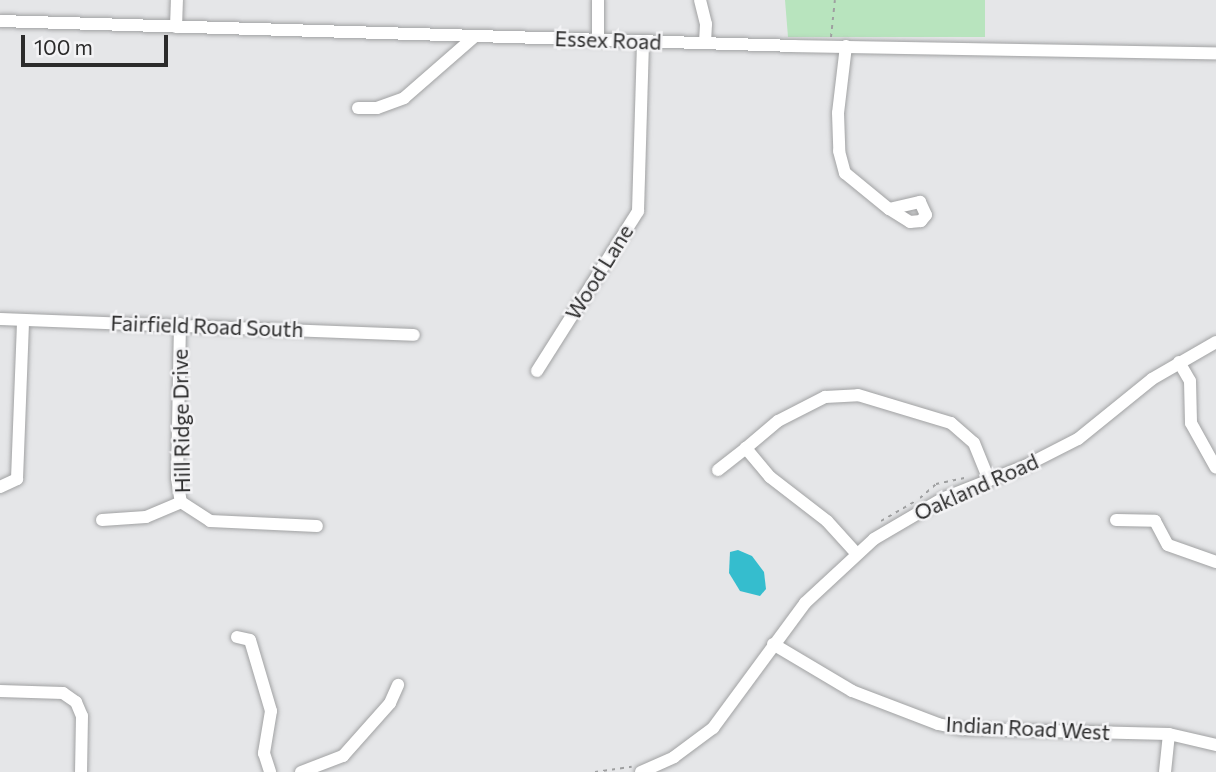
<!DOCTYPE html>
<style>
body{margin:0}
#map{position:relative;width:1216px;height:772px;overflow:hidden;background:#e5e6e8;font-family:Commissioner,sans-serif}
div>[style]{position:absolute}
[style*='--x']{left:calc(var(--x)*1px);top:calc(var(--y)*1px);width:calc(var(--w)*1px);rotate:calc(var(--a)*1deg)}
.green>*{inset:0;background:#b8e4be}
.water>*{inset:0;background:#35bdce}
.path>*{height:2px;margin-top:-1px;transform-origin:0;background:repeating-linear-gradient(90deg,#9e9fa0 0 3.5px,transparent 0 8.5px)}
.roads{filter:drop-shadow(0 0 2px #a1a2a3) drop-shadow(0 0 2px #a1a2a3)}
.minor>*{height:12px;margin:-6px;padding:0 6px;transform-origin:6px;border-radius:6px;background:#fff}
span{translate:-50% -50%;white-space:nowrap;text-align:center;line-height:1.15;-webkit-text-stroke:5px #f3f3f5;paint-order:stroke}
.street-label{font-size:21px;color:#2b2b2b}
.scale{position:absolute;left:21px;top:35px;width:147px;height:32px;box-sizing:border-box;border:4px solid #2b2b2b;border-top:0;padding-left:9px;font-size:21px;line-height:24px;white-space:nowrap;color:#2b2b2b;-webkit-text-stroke:5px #f3f3f5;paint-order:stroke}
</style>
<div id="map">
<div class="green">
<i style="clip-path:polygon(785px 0,985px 0,985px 37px,788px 37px)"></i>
</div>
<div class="water">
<i style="clip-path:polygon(738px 550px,752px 556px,764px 572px,766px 589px,760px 596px,740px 591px,729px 573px,730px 552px)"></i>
</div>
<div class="path">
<i style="--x:831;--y:37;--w:37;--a:-84"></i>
<i style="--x:920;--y:498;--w:21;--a:-41"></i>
<i style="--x:936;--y:484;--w:29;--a:-12"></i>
<i style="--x:881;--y:521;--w:39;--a:-30"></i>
<i style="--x:595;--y:772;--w:37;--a:-8"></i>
</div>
<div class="roads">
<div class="minor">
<i style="--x:700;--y:0;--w:25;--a:76"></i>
<i style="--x:706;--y:24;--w:19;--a:93"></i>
<i style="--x:0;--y:21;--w:795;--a:1.8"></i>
<i style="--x:795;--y:46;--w:421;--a:1"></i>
<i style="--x:176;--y:27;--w:27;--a:-88"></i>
<i style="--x:598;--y:39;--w:39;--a:-90"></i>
<i style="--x:846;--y:46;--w:67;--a:96.8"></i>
<i style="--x:838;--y:113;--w:38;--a:88"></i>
<i style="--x:839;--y:151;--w:23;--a:75"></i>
<i style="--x:845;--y:173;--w:57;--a:39.3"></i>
<i style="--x:889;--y:209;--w:32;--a:-13"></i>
<i style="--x:920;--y:202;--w:14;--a:65"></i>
<i style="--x:926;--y:215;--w:8;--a:130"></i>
<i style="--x:921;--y:221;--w:11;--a:175"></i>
<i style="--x:910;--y:222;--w:25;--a:-148"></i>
<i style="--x:358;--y:108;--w:19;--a:0"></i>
<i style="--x:377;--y:108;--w:29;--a:-20"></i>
<i style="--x:404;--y:98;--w:94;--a:-41.1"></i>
<i style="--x:0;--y:319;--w:414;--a:2.2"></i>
<i style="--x:180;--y:324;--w:154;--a:91.1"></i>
<i style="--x:177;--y:478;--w:24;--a:81"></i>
<i style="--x:181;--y:502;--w:35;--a:33"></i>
<i style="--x:210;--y:521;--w:107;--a:2.7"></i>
<i style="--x:1179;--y:362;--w:22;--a:60"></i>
<i style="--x:1190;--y:381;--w:42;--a:88.6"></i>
<i style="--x:1191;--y:423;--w:51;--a:60.9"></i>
<i style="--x:537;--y:371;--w:189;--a:-57.7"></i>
<i style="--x:638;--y:211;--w:170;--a:-88.3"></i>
<i style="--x:718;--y:470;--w:36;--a:-38"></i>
<i style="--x:0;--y:487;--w:19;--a:-25"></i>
<i style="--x:17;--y:479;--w:159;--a:-87.8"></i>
<i style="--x:102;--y:520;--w:44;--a:-3.9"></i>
<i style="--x:146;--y:517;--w:38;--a:-23"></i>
<i style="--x:1116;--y:520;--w:39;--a:1"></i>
<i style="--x:1155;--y:521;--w:27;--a:62"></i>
<i style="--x:1168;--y:545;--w:51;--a:19.5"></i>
<i style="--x:856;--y:553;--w:43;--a:-132.2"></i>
<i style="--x:827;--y:521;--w:72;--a:-142.3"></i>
<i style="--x:770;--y:477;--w:38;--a:-130"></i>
<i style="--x:746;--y:448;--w:42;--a:-40.2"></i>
<i style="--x:778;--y:421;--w:53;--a:-27.1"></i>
<i style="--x:825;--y:397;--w:33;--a:-3"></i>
<i style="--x:858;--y:395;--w:97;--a:16.8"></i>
<i style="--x:951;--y:423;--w:30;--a:41"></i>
<i style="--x:974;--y:443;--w:40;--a:68"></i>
<i style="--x:237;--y:637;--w:13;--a:13"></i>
<i style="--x:250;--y:640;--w:74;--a:73.5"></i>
<i style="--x:271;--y:711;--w:43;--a:99.5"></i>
<i style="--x:264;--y:753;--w:20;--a:72"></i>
<i style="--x:773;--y:644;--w:92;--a:30.7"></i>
<i style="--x:852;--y:691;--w:92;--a:21"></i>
<i style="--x:938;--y:724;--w:25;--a:12"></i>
<i style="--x:962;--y:729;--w:207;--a:1.4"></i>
<i style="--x:1169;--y:734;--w:48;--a:13.2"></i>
<i style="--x:0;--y:691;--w:63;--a:1.8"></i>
<i style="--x:63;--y:693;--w:16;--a:35"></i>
<i style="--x:76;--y:702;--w:15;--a:67"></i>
<i style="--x:82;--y:716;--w:56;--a:91"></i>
<i style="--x:301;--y:772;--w:45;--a:-20.9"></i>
<i style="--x:343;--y:756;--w:71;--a:-48.4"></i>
<i style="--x:390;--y:703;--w:20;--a:-66"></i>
<i style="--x:641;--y:772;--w:36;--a:-24"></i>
<i style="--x:674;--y:757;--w:49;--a:-36.6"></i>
<i style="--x:713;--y:728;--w:155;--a:-53.6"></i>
<i style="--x:805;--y:603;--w:94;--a:-42.8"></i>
<i style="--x:874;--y:539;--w:81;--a:-30.4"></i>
<i style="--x:944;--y:498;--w:87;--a:-21.6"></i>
<i style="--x:1025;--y:466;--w:59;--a:-27"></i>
<i style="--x:1078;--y:439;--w:95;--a:-39"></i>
<i style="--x:1152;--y:379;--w:74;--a:-30"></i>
<i style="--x:1165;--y:772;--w:38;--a:-84"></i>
</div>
</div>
<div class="street-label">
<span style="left:608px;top:40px;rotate:2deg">Essex Road</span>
<span style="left:599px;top:272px;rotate:-58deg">Wood Lane</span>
<span style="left:207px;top:326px;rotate:2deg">Fairfield Road South</span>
<span style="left:181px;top:421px;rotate:-91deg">Hill Ridge Drive</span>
<span style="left:976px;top:487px;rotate:-24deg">Oakland Road</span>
<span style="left:1028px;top:728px;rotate:3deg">Indian Road West</span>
</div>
<div class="scale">100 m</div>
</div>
